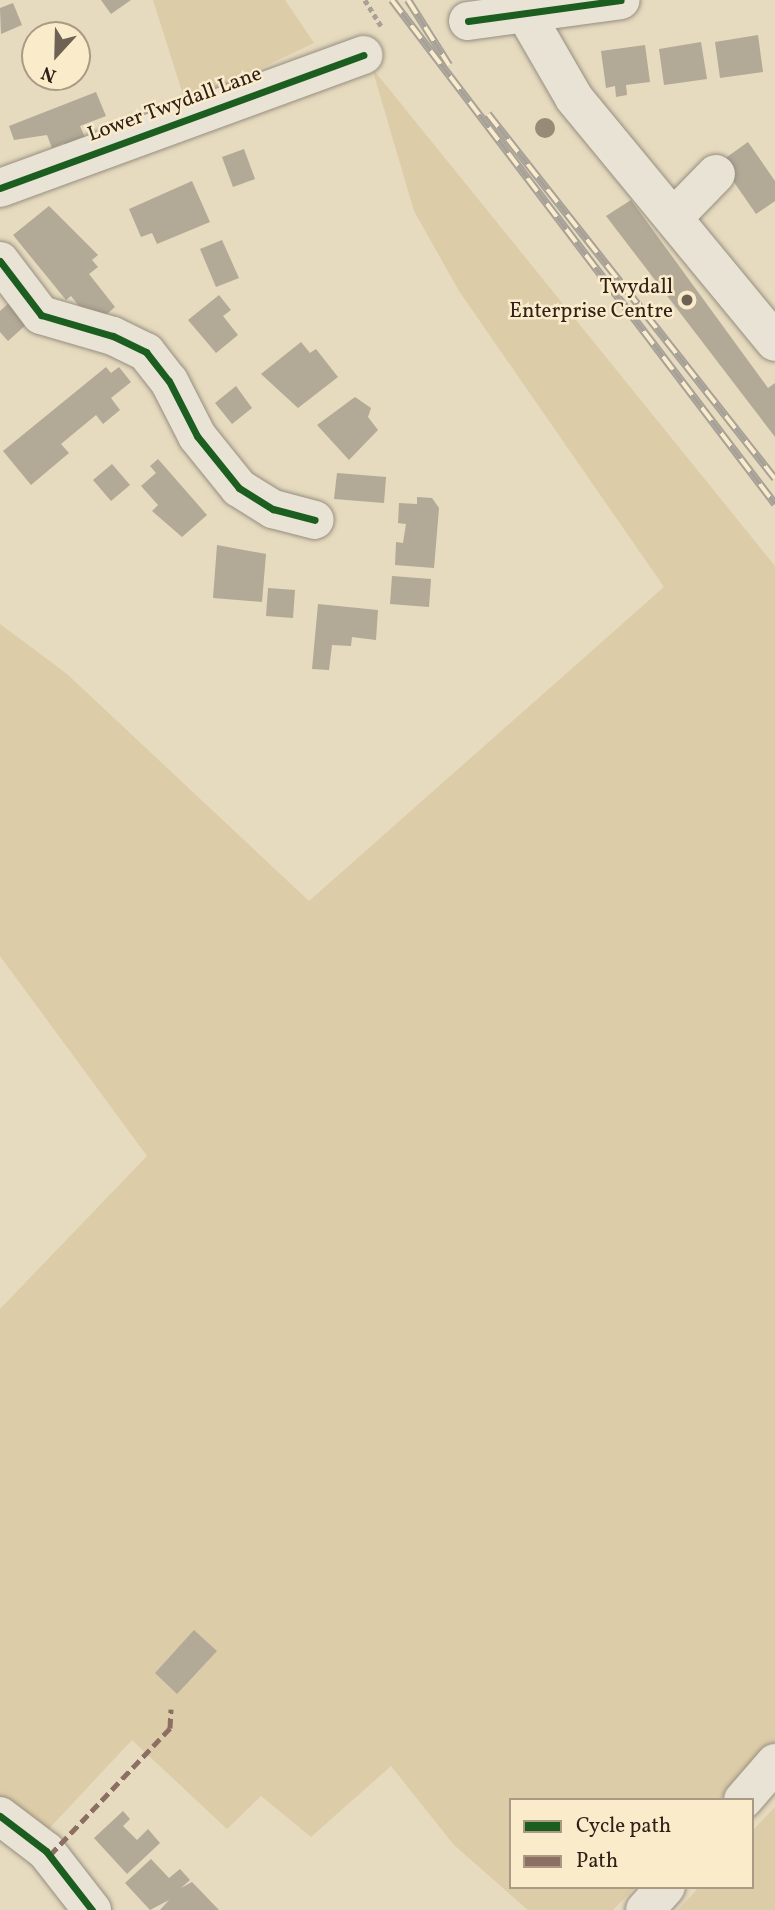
<!DOCTYPE html>
<style>
body{margin:0}
#map{position:relative;width:775px;height:1910px;overflow:hidden;background:#e6dabf;font-family:Vollkorn,serif}
div>[style]{position:absolute}
[style*='--x']{left:calc(var(--x)*1px);top:calc(var(--y)*1px);width:calc(var(--w)*1px);rotate:calc(var(--a)*1deg)}
.green>*{inset:0;background:#ddcca8}
.building>*{inset:0;background:#b2a997}
.path>*{height:4.5px;margin-top:-2.25px;transform-origin:0;background:repeating-linear-gradient(90deg,#a7a197 0 5px,transparent 0 8.5px)}
.roads{filter:drop-shadow(0 0 2px #968e7f) drop-shadow(0 0 2px #968e7f)}
.minor>*{height:38px;margin:-19px;padding:0 19px;transform-origin:19px;border-radius:19px;background:#e9e3d6}
.rail>*{height:8px;margin-top:-4px;transform-origin:0;background:repeating-linear-gradient(90deg,#faebca 0 16px,#a7a197 0 32px);box-sizing:border-box;border-block:2px solid #a7a197}
.quiet>*{height:5px;margin-top:-2.5px;transform-origin:0;background:repeating-linear-gradient(90deg,#8d6e63 0 10px,transparent 0 15px)}
.cycleway>*{height:7px;margin:-3.5px;padding:0 3.5px;transform-origin:3.5px;border-radius:3.5px;background:#1b5e20}
.trees>*{width:20px;height:20px;margin:-10px;border-radius:50%;background:#988a75}
.dots>*{width:19px;height:19px;translate:-50% -50%;box-sizing:border-box;border:4px solid #faebca;border-radius:50%}
span{translate:-50% -50%;white-space:nowrap;text-align:center;line-height:1.15;-webkit-text-stroke:5px #faebca;paint-order:stroke}
.street-label{font-size:21px;color:#2e211a}
.poi-label{font-size:21px;color:#2e211a}
.right{translate:-100% -50%;text-align:right}
.legend{position:absolute;left:509px;top:1798px;width:245px;height:91px;box-sizing:border-box;background:#faebca;border:2px solid #a89a84;margin:0;padding:9px 12px;list-style:none;font-size:21px;color:#2e211a}
.legend li{display:flex;align-items:center;gap:14px;height:35px}
.legend b{width:35px;border:2px solid #a89a84}
.north{position:absolute;left:21px;top:21px;width:70px;height:70px;box-sizing:border-box;background:#faebca;border:2px solid #a89a84;border-radius:50%;rotate:202deg;font-size:19px;font-weight:700;line-height:28px;text-align:center;color:#2e211a}
.north::after{content:'';display:block;margin:auto;width:24px;height:32px;background:#6e6254;clip-path:polygon(50% 0,100% 100%,50% 72%,0 100%)}
</style>
<div id="map">
<div class="green">
<i style="clip-path:polygon(153px 0,285px 0,314px 43px,186px 104px)"></i>
<i style="clip-path:polygon(372px 68px,775px 566px,775px 1743px,720px 1800px,511px 1800px,511px 1887px,635px 1887px,613px 1910px,528px 1910px,454px 1845px,391px 1766px,311px 1837px,261px 1796px,227px 1829px,132px 1740px,44px 1834px,0 1813px,0 1309px,147px 1156px,0 956px,0 624px,67px 674px,309px 901px,664px 587px,459px 291px,414px 211px)"></i>
<i style="clip-path:polygon(775px 1807px,775px 1910px,678px 1910px,699px 1887px,752px 1887px,752px 1831px)"></i>
</div>
<div class="building">
<i style="clip-path:polygon(101px 0,131px 0,111px 14px)"></i>
<i style="clip-path:polygon(13px 3px,22px 25px,1px 34px,0 8px)"></i>
<i style="clip-path:polygon(758px 35px,763px 72px,720px 78px,715px 42px)"></i>
<i style="clip-path:polygon(701px 42px,707px 79px,664px 85px,659px 49px)"></i>
<i style="clip-path:polygon(645px 45px,650px 82px,626px 85px,627px 95px,616px 97px,615px 86px,606px 88px,601px 51px)"></i>
<i style="clip-path:polygon(96px 92px,106px 116px,80px 126px,87px 142px,67px 149px,64px 143px,52px 148px,47px 135px,14px 140px,9px 126px)"></i>
<i style="clip-path:polygon(748px 142px,775px 181px,775px 201px,756px 214px,720px 162px)"></i>
<i style="clip-path:polygon(244px 149px,255px 179px,233px 187px,222px 157px)"></i>
<i style="clip-path:polygon(192px 181px,210px 222px,157px 244px,152px 233px,141px 237px,129px 209px)"></i>
<i style="clip-path:polygon(631px 200px,768px 388px,775px 383px,775px 437px,606px 216px)"></i>
<i style="clip-path:polygon(49px 206px,98px 255px,92px 260px,98px 267px,89px 274px,115px 307px,94px 325px,71px 296px,66px 300px,13px 235px)"></i>
<i style="clip-path:polygon(222px 240px,239px 278px,216px 287px,200px 249px)"></i>
<i style="clip-path:polygon(219px 295px,231px 310px,223px 316px,238px 335px,216px 353px,188px 320px)"></i>
<i style="clip-path:polygon(10px 302px,28px 323px,8px 341px,0 332px,0 311px)"></i>
<i style="clip-path:polygon(301px 342px,310px 353px,316px 349px,338px 377px,298px 408px,261px 374px)"></i>
<i style="clip-path:polygon(106px 367px,111px 373px,119px 367px,131px 382px,111px 398px,120px 410px,103px 424px,96px 415px,61px 444px,69px 453px,31px 485px,3px 451px)"></i>
<i style="clip-path:polygon(236px 386px,252px 408px,232px 424px,215px 403px)"></i>
<i style="clip-path:polygon(355px 397px,371px 408px,368px 417px,378px 430px,349px 460px,317px 425px)"></i>
<i style="clip-path:polygon(158px 459px,207px 515px,182px 537px,152px 511px,158px 505px,141px 486px,156px 473px,150px 466px)"></i>
<i style="clip-path:polygon(112px 464px,130px 485px,111px 501px,93px 480px)"></i>
<i style="clip-path:polygon(337px 473px,386px 477px,384px 503px,334px 499px)"></i>
<i style="clip-path:polygon(417px 497px,432px 498px,439px 508px,434px 568px,395px 565px,396px 542px,403px 543px,406px 524px,398px 523px,399px 503px,417px 504px)"></i>
<i style="clip-path:polygon(217px 545px,266px 554px,262px 602px,213px 598px)"></i>
<i style="clip-path:polygon(392px 576px,431px 579px,429px 607px,390px 604px)"></i>
<i style="clip-path:polygon(268px 588px,295px 590px,293px 618px,266px 616px)"></i>
<i style="clip-path:polygon(318px 604px,378px 610px,376px 640px,352px 637px,351px 646px,332px 645px,329px 670px,312px 669px)"></i>
<i style="clip-path:polygon(194px 1630px,217px 1651px,177px 1694px,155px 1673px)"></i>
<i style="clip-path:polygon(123px 1811px,130px 1819px,123px 1826px,137px 1840px,148px 1829px,160px 1843px,127px 1874px,94px 1838px)"></i>
<i style="clip-path:polygon(151px 1859px,169px 1878px,180px 1869px,190px 1880px,181px 1888px,192px 1882px,219px 1910px,160px 1910px,169px 1900px,150px 1910px,125px 1883px)"></i>
</div>
<div class="path">
<i style="--x:365;--y:0;--w:32;--a:58"></i>
</div>
<div class="roads">
<div class="minor">
<i style="--x:525;--y:13;--w:98;--a:60"></i>
<i style="--x:574;--y:98;--w:316;--a:50.5"></i>
<i style="--x:468;--y:21;--w:154;--a:-7.8"></i>
<i style="--x:0;--y:188;--w:387;--a:-20.1"></i>
<i style="--x:674;--y:217;--w:60;--a:-45.7"></i>
<i style="--x:0;--y:261;--w:68;--a:52.8"></i>
<i style="--x:41;--y:315;--w:75;--a:16.3"></i>
<i style="--x:113;--y:336;--w:37;--a:26"></i>
<i style="--x:146;--y:352;--w:37;--a:52"></i>
<i style="--x:169;--y:381;--w:62;--a:63"></i>
<i style="--x:197;--y:436;--w:67;--a:51.1"></i>
<i style="--x:239;--y:488;--w:40;--a:32"></i>
<i style="--x:273;--y:509;--w:43;--a:14.7"></i>
<i style="--x:743;--y:1800;--w:49;--a:-49.1"></i>
<i style="--x:0;--y:1816;--w:58;--a:37.3"></i>
<i style="--x:46;--y:1851;--w:75;--a:52.1"></i>
<i style="--x:645;--y:1910;--w:31;--a:-48"></i>
</div>
</div>
<div class="rail">
<i style="--x:392;--y:0;--w:633;--a:52.77"></i>
<i style="--x:408;--y:0;--w:77;--a:57.8"></i>
<i style="--x:488;--y:114;--w:464;--a:51.8"></i>
</div>
<div class="quiet">
<i style="--x:50;--y:1855;--w:175;--a:-46.6"></i>
<i style="--x:170;--y:1728;--w:19;--a:-87"></i>
</div>
<div class="cycleway">
<i style="--x:468;--y:21;--w:154;--a:-7.8"></i>
<i style="--x:0;--y:188;--w:387;--a:-20.1"></i>
<i style="--x:0;--y:261;--w:68;--a:52.8"></i>
<i style="--x:41;--y:315;--w:75;--a:16.3"></i>
<i style="--x:113;--y:336;--w:37;--a:26"></i>
<i style="--x:146;--y:352;--w:37;--a:52"></i>
<i style="--x:169;--y:381;--w:62;--a:63"></i>
<i style="--x:197;--y:436;--w:67;--a:51.1"></i>
<i style="--x:239;--y:488;--w:40;--a:32"></i>
<i style="--x:273;--y:509;--w:43;--a:14.7"></i>
<i style="--x:0;--y:1816;--w:58;--a:37.3"></i>
<i style="--x:46;--y:1851;--w:75;--a:52.1"></i>
</div>
<div class="trees">
<i style="left:545px;top:128px"></i>
</div>
<div class="dots">
<i style="left:687px;top:300px;background:#6e6254"></i>
</div>
<div class="street-label">
<span style="left:175px;top:105px;rotate:-20deg">Lower Twydall Lane</span>
</div>
<div class="poi-label">
<span class="right" style="left:673px;top:300px">Twydall<br>Enterprise Centre</span>
</div>
<ul class="legend">
<li><b style="height:9px;background:#1b5e20"></b>Cycle path</li>
<li><b style="height:9px;background:#8d6e63"></b>Path</li>
</ul>
<div class="north">N</div>
</div>
